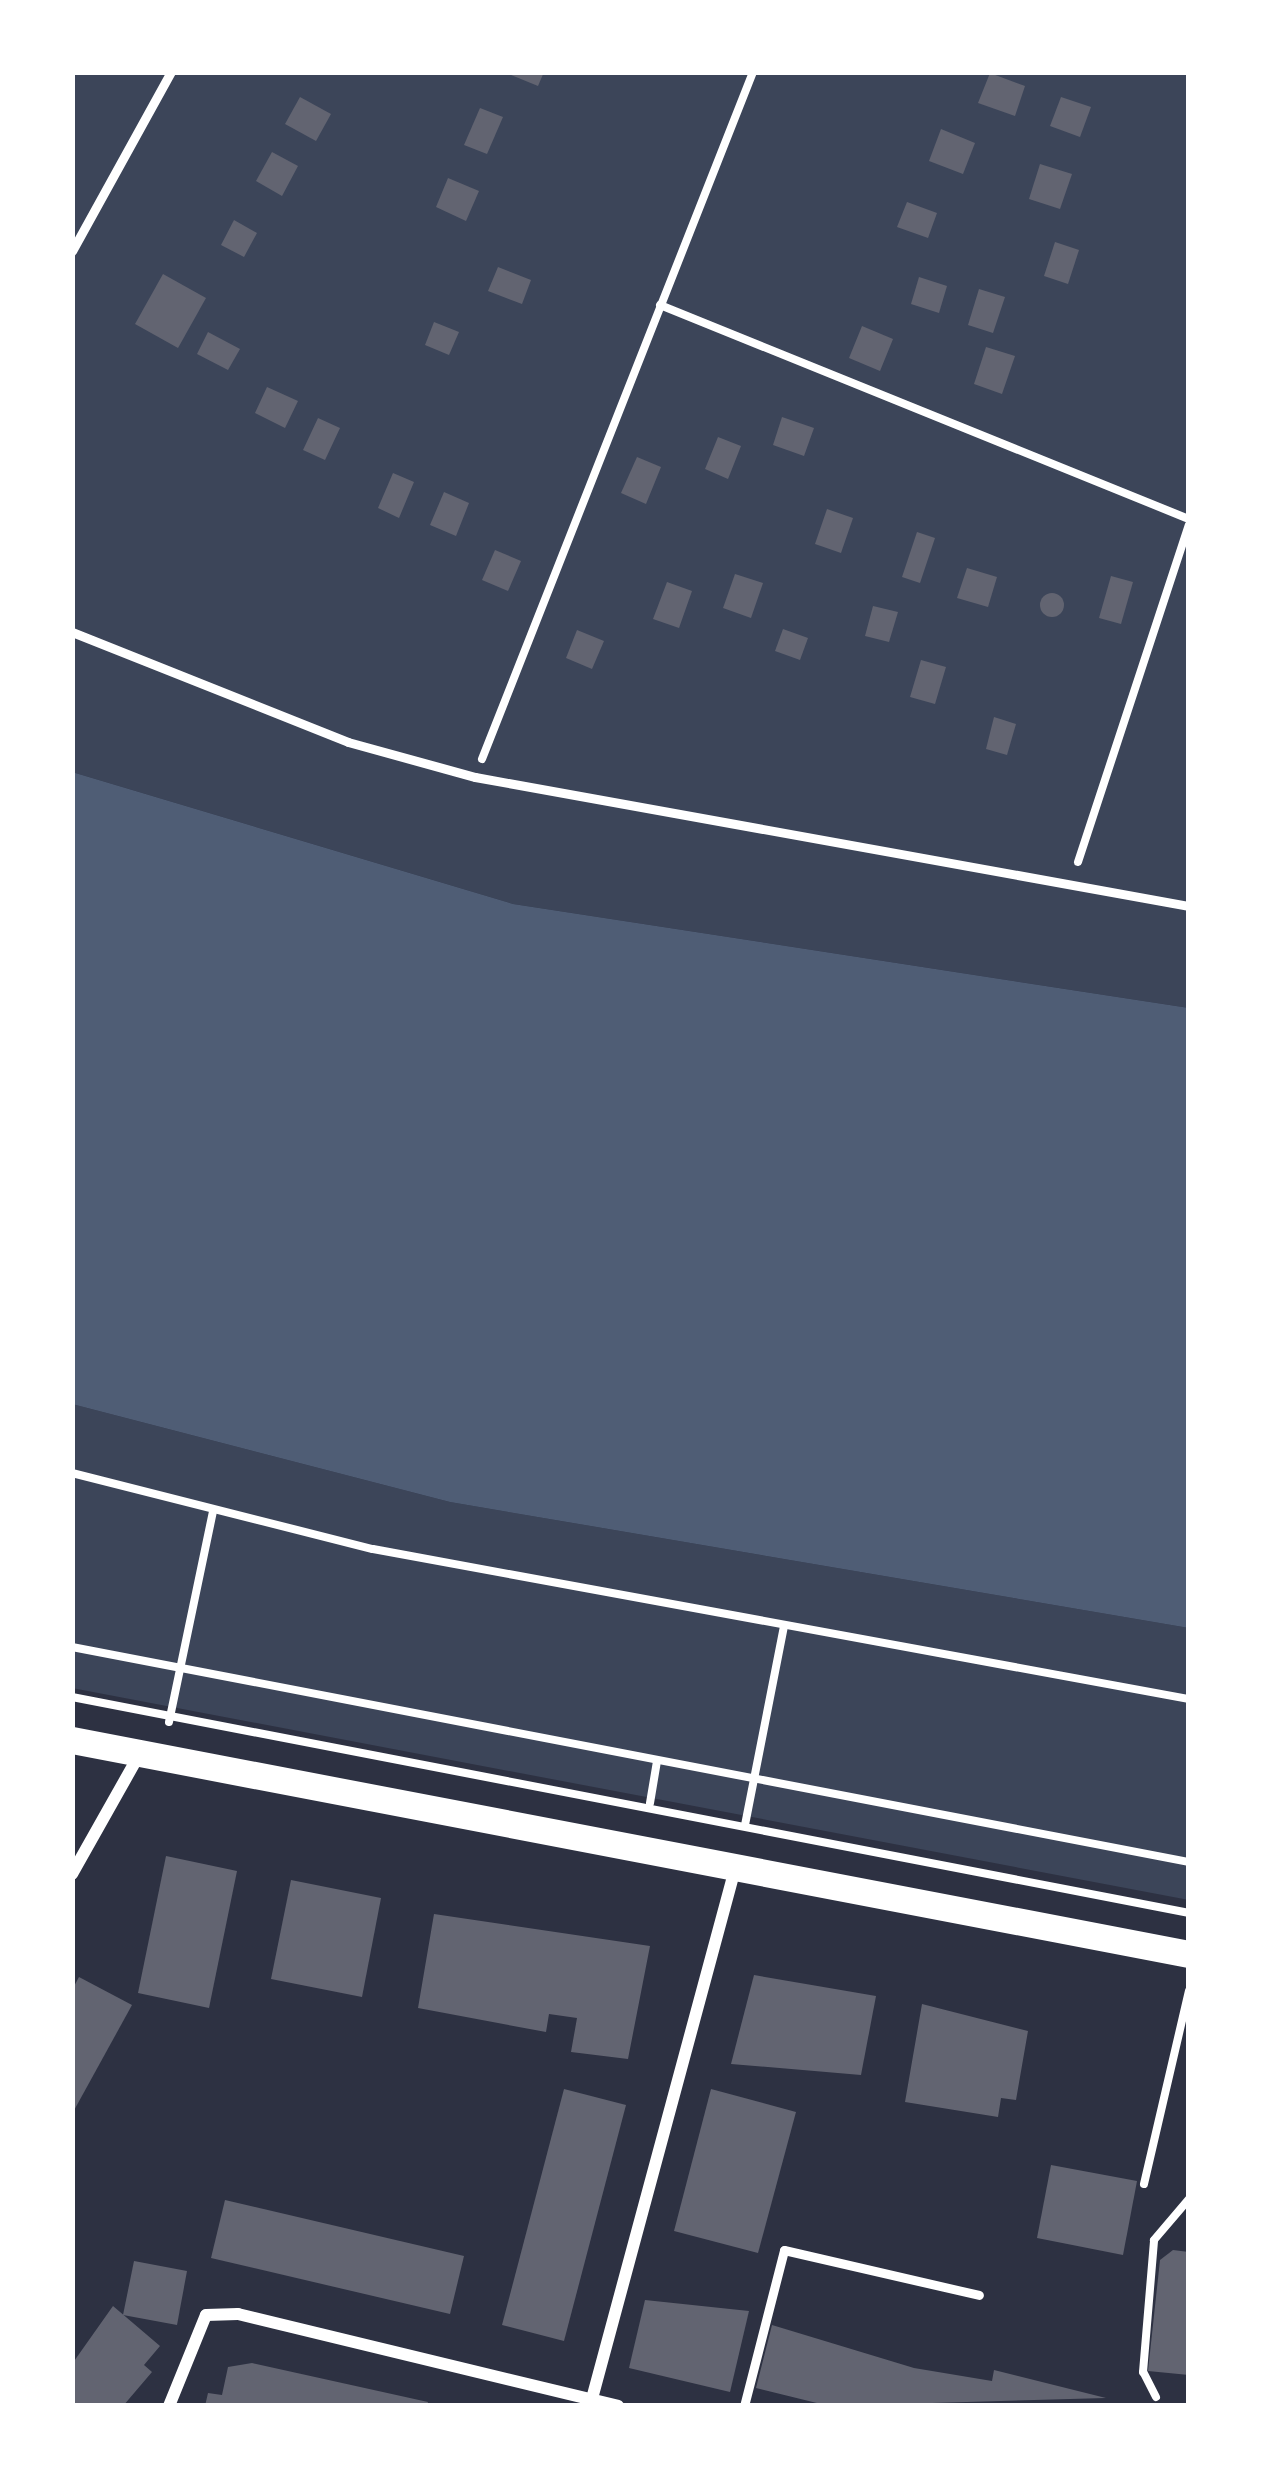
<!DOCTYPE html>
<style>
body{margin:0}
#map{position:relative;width:1261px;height:2478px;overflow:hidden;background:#2d3142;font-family:Signika,sans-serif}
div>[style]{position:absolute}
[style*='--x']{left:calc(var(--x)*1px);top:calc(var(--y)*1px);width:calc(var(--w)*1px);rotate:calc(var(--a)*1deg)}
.green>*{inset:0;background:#3c4559}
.water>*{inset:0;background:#4f5d75}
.building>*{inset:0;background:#626471}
.round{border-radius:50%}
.path>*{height:8px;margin:-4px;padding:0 4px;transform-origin:4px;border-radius:4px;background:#fff}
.service>*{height:9px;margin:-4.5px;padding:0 4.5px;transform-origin:4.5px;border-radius:4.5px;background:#fff}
.minor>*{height:12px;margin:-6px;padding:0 6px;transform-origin:6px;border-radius:6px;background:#fff}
.primary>*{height:27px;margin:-13.5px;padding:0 13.5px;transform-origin:13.5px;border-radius:13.5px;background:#fff}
span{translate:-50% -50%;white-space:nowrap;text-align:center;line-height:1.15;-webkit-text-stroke:10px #fff;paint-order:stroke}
.frame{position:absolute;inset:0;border:75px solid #fff;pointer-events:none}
</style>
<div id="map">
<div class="green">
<i style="clip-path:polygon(72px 72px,1189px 72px,1189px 1008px,513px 904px,72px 772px)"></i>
<i style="clip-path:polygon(72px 1404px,450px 1502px,1189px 1628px,1189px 1900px,72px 1688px)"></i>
</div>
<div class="water">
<i style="clip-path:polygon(72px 772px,513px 904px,1189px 1008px,1189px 1628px,450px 1502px,72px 1404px)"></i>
</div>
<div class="building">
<i style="clip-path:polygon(504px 72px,544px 72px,538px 86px)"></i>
<i style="clip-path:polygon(990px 73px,1025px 86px,1015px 116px,978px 103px)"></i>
<i style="clip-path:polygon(300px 97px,331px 114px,316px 141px,285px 124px)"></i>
<i style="clip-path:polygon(1061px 97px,1091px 107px,1080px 137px,1050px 126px)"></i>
<i style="clip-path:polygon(480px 108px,503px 117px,487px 154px,464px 145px)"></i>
<i style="clip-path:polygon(941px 129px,975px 143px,963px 174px,929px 161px)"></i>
<i style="clip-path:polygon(272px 152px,298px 166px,282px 196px,256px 181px)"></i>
<i style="clip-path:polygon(1040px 164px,1072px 174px,1060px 209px,1029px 199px)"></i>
<i style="clip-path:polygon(448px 178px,479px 191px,466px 221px,436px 207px)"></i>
<i style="clip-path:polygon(907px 202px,937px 213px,928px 238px,897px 227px)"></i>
<i style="clip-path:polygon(234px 220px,257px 233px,244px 257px,221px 245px)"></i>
<i style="clip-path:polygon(1055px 242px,1079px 250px,1068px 284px,1044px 276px)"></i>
<i style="clip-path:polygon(498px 267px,531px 280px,522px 304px,488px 291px)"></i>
<i style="clip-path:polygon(163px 274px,206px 298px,178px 348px,135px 324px)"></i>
<i style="clip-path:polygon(919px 277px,947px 286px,939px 313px,911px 304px)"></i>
<i style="clip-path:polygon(979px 289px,1005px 297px,993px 333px,968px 325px)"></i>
<i style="clip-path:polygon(434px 322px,459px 332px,449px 355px,425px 345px)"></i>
<i style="clip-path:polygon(862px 326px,893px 339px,880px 371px,849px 358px)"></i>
<i style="clip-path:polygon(208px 332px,240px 349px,228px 370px,197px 354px)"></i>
<i style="clip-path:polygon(986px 347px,1015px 356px,1002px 394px,974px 384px)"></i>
<i style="clip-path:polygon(267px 387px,298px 401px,285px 428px,255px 413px)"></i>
<i style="clip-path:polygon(782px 417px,814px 428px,804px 456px,773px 445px)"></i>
<i style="clip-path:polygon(318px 418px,340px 428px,325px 460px,303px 450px)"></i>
<i style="clip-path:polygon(718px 437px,741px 446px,728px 479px,705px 469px)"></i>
<i style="clip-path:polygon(637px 457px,661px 467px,646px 504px,621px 493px)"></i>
<i style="clip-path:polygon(393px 473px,414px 482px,399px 518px,378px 508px)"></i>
<i style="clip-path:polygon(444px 492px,469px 503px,456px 536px,430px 525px)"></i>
<i style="clip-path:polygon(827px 509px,853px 518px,841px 553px,815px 544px)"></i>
<i style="clip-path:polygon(917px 532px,935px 538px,920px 583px,902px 577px)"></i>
<i style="clip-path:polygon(495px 550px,521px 561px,508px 591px,482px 580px)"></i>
<i style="clip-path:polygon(967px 568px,997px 577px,988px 607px,957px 598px)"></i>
<i style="clip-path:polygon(735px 574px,763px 583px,751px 618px,723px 608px)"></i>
<i style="clip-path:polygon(1111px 576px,1133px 582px,1121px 624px,1099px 618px)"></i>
<i style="clip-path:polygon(667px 582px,692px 591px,679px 628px,653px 619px)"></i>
<i class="round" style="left:1040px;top:593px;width:24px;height:24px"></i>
<i style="clip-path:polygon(873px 606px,898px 612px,889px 642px,865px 636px)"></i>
<i style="clip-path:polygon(783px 629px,808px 638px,800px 660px,775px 651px)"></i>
<i style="clip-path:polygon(577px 630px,604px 641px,592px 669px,566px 658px)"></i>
<i style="clip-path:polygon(921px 660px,946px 667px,935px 704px,910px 697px)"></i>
<i style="clip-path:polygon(994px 717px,1016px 724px,1007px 755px,986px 749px)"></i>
<i style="clip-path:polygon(166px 1856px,237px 1871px,209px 2008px,138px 1993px)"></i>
<i style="clip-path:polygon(291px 1880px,381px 1898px,362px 1997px,271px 1979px)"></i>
<i style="clip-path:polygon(434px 1914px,650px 1946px,628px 2059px,571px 2052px,577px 2018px,549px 2014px,546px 2032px,418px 2008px)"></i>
<i style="clip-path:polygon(754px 1975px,876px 1996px,861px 2075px,731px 2064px)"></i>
<i style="clip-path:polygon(79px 1977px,132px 2005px,72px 2114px,72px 1990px)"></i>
<i style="clip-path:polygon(922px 2004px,1028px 2031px,1016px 2100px,1001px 2098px,998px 2117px,905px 2102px)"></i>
<i style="clip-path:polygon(564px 2089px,626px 2105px,564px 2341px,502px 2325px)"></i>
<i style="clip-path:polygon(711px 2089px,796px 2112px,758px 2253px,674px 2231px)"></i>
<i style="clip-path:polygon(1051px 2165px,1137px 2181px,1123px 2255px,1037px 2238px)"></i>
<i style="clip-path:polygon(225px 2200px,464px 2256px,450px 2314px,211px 2258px)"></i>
<i style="clip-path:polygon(1173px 2250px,1189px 2252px,1189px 2375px,1148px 2371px,1160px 2260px)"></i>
<i style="clip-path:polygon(134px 2261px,187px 2271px,177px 2325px,123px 2315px)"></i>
<i style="clip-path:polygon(645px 2300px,749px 2311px,730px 2392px,629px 2368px)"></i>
<i style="clip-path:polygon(113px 2306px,160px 2346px,144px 2365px,152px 2372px,123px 2406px,72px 2406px,72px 2364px)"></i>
<i style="clip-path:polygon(772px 2325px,914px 2368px,992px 2381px,994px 2370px,1106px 2398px,829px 2406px,756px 2388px)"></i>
<i style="clip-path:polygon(252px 2363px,428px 2402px,427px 2406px,205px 2406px,208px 2393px,222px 2395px,228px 2367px)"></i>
</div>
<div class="path">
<i style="--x:660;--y:305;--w:571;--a:22.03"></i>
<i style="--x:482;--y:759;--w:739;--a:-68.47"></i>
<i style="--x:1078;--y:862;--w:355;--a:-71.8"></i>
<i style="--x:72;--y:1473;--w:310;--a:14.2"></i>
<i style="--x:373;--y:1549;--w:830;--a:10.42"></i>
<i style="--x:72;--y:1647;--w:1138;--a:10.9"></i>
<i style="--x:72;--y:1697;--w:1138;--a:10.94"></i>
<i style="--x:169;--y:1722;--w:215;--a:-78.2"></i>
<i style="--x:650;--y:1803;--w:43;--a:-80.5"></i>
<i style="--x:745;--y:1825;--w:203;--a:-78.9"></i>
<i style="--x:1144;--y:2184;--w:198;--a:-76.9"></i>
<i style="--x:1156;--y:2397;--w:28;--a:-117"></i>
<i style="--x:1143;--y:2372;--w:132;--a:-85.2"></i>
<i style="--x:1154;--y:2240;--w:54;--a:-49.5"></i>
</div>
<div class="service">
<i style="--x:72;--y:251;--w:205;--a:-61.1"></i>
<i style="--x:72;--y:632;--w:297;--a:21.7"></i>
<i style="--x:348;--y:742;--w:132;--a:15.4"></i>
<i style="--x:475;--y:777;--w:726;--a:10.24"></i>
<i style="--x:744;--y:2406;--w:161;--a:-75.6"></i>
<i style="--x:784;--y:2250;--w:200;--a:13"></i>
</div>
<div class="minor">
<i style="--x:72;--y:1874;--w:137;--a:-60.6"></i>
<i style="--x:169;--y:2406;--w:98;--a:-67.9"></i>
<i style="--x:206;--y:2315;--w:32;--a:-2"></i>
<i style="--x:238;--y:2314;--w:391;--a:13.6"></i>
<i style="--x:590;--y:2406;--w:556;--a:-74.89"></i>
</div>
<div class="primary">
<i style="--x:72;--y:1740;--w:1137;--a:10.85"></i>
</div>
<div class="frame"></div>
</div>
